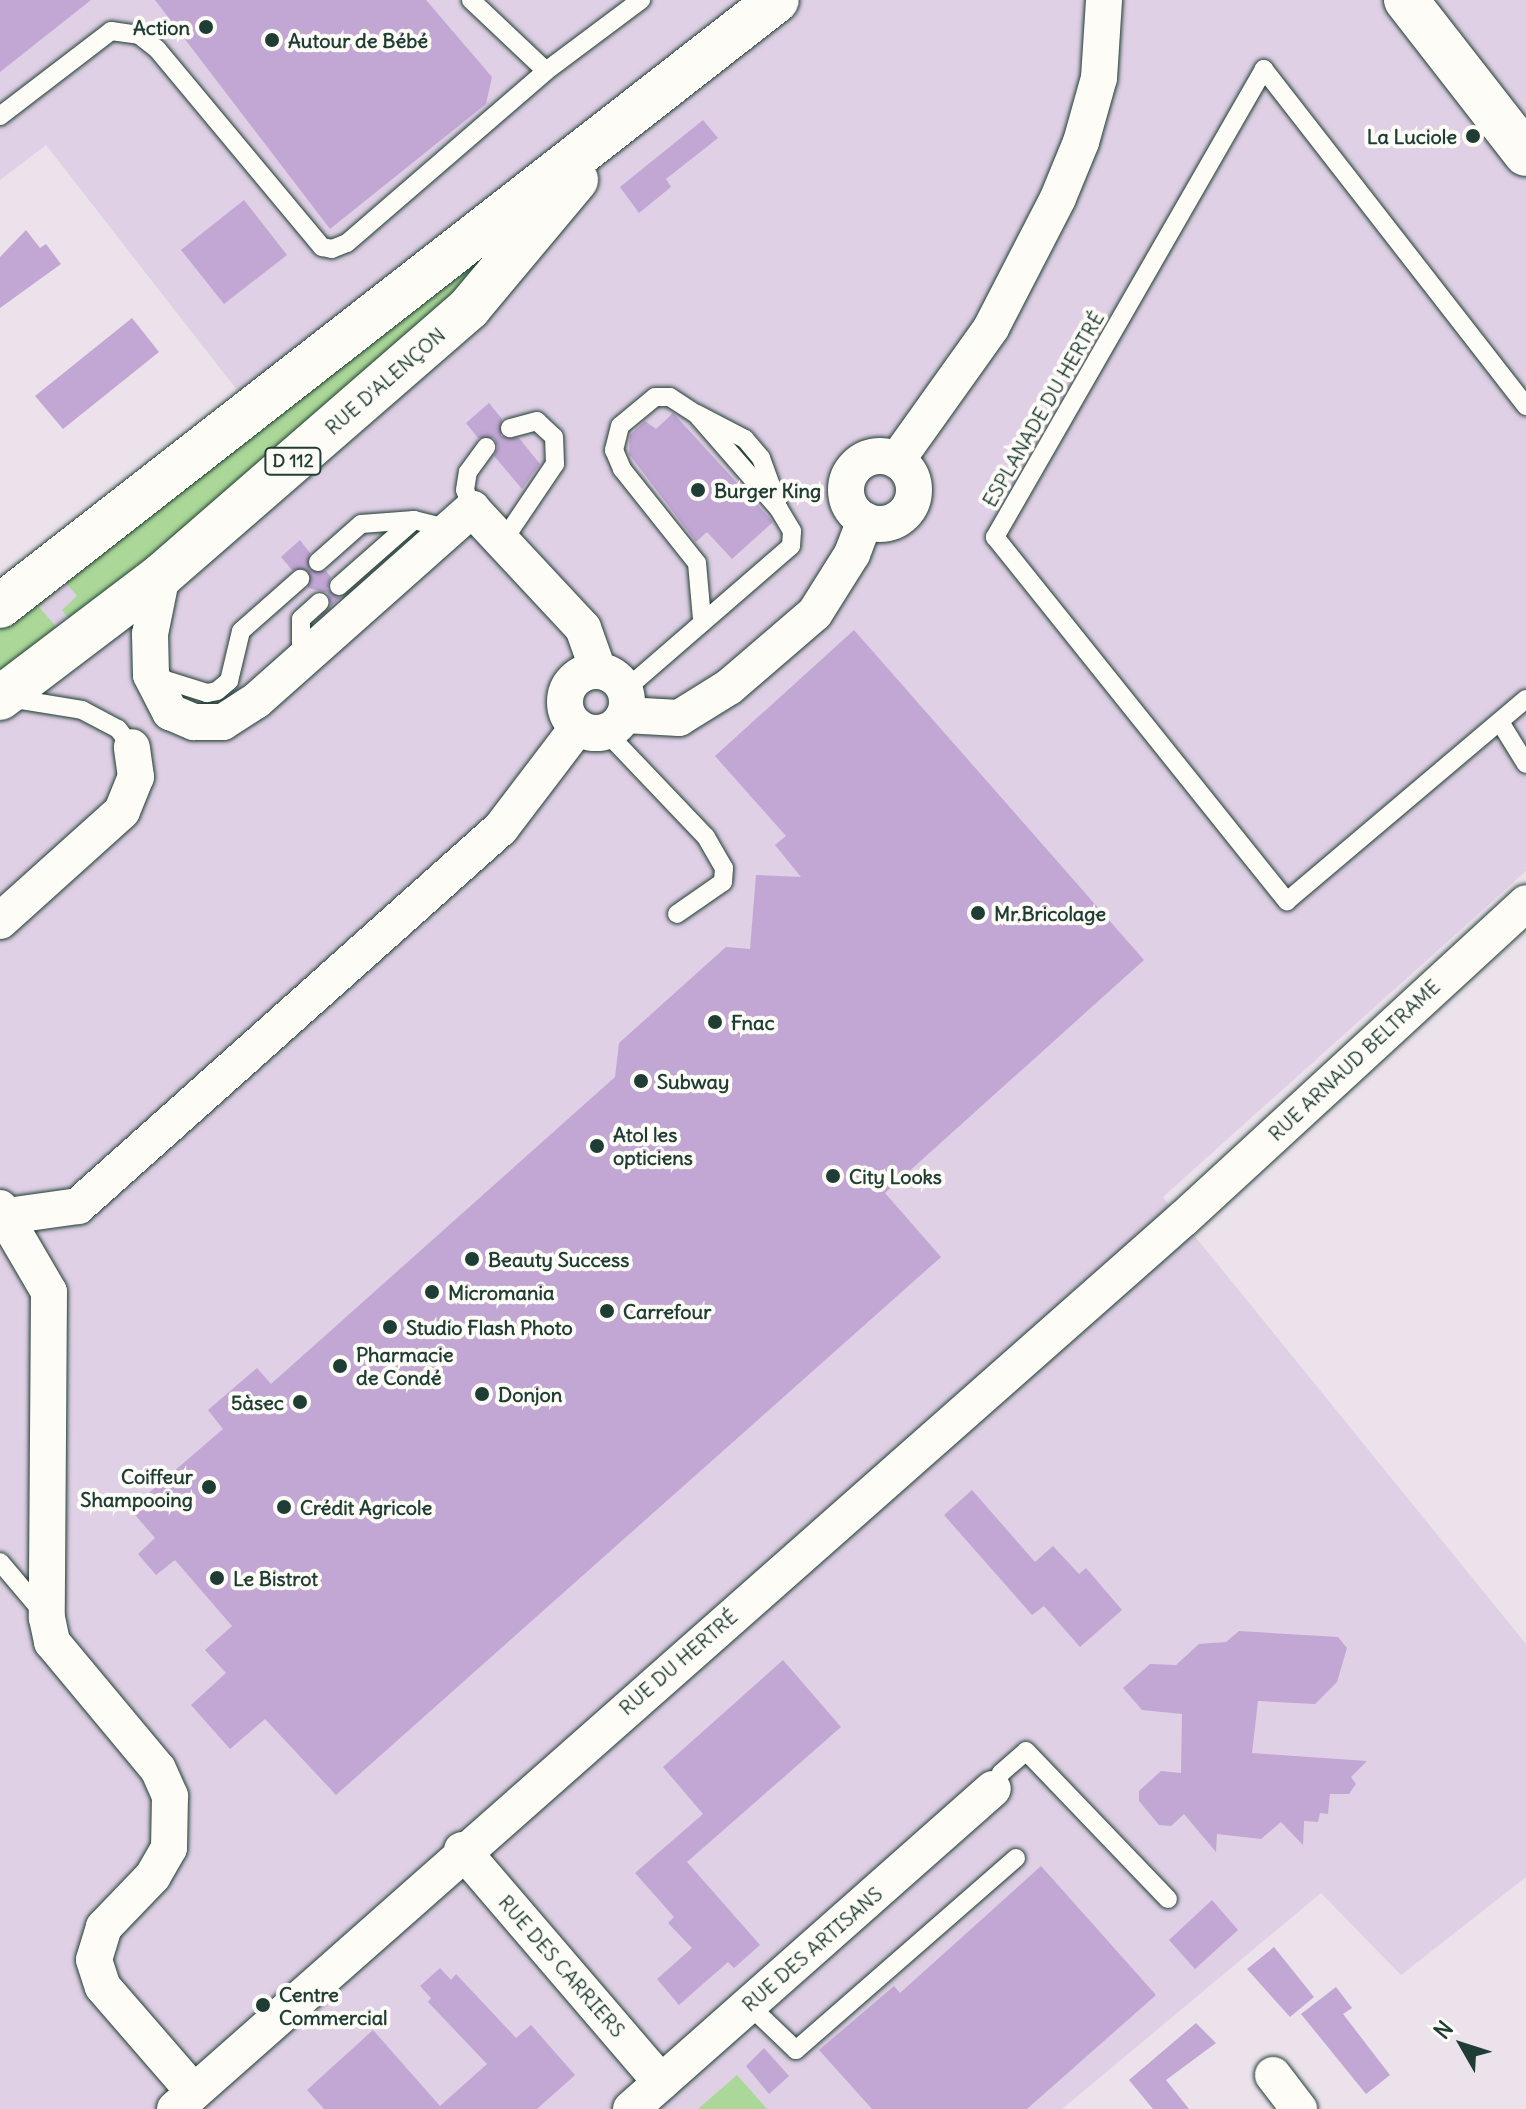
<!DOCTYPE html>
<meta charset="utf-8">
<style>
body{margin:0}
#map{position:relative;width:1526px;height:2109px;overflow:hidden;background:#ebe2ec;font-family:Delius,sans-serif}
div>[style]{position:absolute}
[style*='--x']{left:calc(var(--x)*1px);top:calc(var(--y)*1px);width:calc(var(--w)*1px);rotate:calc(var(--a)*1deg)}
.built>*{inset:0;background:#dfd0e5}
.green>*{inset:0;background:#abd898}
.building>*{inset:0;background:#c2a7d4}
.roads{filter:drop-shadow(0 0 2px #1f3d34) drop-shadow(0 0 2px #1f3d34)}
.lane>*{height:18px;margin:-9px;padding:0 9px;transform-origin:9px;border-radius:9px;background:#fdfcf7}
.street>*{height:36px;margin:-18px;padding:0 18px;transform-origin:18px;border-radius:18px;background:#fdfcf7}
.street>.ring{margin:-18px;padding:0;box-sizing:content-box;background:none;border:36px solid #fdfcf7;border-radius:50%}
.secondary>*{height:44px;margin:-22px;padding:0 22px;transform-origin:22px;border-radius:22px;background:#fdfcf7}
.primary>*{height:44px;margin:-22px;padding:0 22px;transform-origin:22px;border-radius:22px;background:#fdfcf7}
.dots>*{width:22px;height:22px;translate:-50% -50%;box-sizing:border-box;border:4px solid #fdfcf7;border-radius:50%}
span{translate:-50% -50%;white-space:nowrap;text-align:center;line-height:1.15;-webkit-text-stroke:8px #fdfcf7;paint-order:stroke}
.shield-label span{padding:2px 6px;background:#fdfcf7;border:2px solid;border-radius:6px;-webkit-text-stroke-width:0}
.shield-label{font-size:18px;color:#1f3d34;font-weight:700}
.poi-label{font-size:20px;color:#1f3d34;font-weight:700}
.right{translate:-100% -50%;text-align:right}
.left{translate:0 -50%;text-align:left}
.street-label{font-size:20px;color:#1f3d34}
.north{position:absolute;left:1422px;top:2005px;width:80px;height:80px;-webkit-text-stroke:6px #fdfcf7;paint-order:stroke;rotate:309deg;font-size:22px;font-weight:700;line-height:32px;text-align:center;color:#1f3d34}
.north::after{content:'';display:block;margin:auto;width:28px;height:36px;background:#1f3d34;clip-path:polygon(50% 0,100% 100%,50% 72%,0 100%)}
</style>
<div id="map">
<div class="built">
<i style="clip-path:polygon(0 0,756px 0,251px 408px,46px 145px,0 180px)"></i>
<i style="clip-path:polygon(781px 0,1526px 0,1526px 871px,1163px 1197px,1526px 1644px,1526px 1877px,1401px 1975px,1321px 1893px,1062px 2109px,0 2109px,0 621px)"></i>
</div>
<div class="green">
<i style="clip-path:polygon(495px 244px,442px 308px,72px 623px,62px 610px,77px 596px,56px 571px)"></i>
<i style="clip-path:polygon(43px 580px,56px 592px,39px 607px,60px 631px,0 674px,0 615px)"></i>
<i style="clip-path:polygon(737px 2075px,767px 2109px,698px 2109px)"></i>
</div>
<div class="building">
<i style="clip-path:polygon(0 0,91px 0,0 72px)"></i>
<i style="clip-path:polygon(155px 0,426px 0,492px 77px,486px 104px,330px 229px)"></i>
<i style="clip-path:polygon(703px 120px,718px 138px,666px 179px,671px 187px,639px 213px,620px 187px)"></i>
<i style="clip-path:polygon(244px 200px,287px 255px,224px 304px,181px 250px)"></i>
<i style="clip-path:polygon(26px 230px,40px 248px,46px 244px,61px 264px,0 308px,0 257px)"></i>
<i style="clip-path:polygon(132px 318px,159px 352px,63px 429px,35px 396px)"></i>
<i style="clip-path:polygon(489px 403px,502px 419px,501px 436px,519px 438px,540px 464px,522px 489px,494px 456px,498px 447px,494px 438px,478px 438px,466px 423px)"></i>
<i style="clip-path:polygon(673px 413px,773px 522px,732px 559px,707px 532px,696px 542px,629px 454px,630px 435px,645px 421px,656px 429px)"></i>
<i style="clip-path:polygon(300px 540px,310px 553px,309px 569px,326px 571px,331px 577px,327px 589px,340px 598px,331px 606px,328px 593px,308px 588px,308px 571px,292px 570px,281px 557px)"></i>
<i style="clip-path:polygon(854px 630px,1144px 960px,885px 1193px,941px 1257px,336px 1795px,265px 1719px,230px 1749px,191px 1705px,226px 1673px,205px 1650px,232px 1626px,175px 1560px,156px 1575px,138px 1554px,155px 1538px,130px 1509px,223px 1429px,208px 1410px,257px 1368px,271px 1384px,615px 1077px,619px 1043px,726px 947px,750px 949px,756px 875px,801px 877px,775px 845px,786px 836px,715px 756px)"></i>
<i style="clip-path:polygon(972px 1490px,1035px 1562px,1053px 1546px,1079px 1574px,1086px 1568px,1122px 1610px,1080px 1647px,1044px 1606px,1032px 1615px,944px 1515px)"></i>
<i style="clip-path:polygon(1239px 1631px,1338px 1637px,1347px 1648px,1337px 1682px,1315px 1704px,1258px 1701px,1252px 1753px,1367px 1761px,1351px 1777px,1356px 1784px,1349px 1794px,1330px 1794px,1328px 1814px,1320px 1813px,1318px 1822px,1304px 1821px,1303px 1845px,1281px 1822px,1261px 1839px,1217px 1834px,1216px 1852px,1184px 1814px,1171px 1826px,1159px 1825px,1139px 1801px,1139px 1791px,1161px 1771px,1181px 1773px,1182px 1714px,1142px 1710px,1123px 1688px,1150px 1664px,1176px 1665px,1199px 1644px,1226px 1642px)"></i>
<i style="clip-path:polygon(783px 1660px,841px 1727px,687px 1862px,760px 1945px,734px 1968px,728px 1962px,679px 2005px,657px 1979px,692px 1948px,668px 1923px,674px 1917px,635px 1873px,703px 1814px,663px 1767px)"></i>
<i style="clip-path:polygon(1041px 1866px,1156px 1995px,1027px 2109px,872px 2109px,819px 2050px,894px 1986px,900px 1993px)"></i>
<i style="clip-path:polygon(1212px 1900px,1238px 1930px,1195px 1969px,1169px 1940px)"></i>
<i style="clip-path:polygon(1274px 1947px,1314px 1997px,1290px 2017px,1247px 1969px)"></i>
<i style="clip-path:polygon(440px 1968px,451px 1980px,456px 1974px,516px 2038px,531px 2025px,575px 2075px,537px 2109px,324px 2109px,307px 2090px,373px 2030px,440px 2106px,487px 2064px,428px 2002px,431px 1998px,420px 1986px)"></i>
<i style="clip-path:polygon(1336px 1987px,1352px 2008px,1343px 2014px,1390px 2075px,1366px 2094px,1301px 2014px)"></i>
<i style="clip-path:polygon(1196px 2023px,1216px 2043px,1166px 2080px,1189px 2109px,1153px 2109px,1129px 2080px)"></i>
<i style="clip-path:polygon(764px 2048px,789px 2076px,769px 2094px,746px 2066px)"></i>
</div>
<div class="roads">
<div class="lane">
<i style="--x:471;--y:0;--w:103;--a:43.4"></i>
<i style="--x:546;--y:71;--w:119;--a:-36.8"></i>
<i style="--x:0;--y:116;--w:140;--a:-37.4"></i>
<i style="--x:111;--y:31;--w:28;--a:8"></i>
<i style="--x:139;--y:35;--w:23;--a:38"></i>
<i style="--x:157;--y:49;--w:258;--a:50.2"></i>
<i style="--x:322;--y:247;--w:10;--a:11"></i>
<i style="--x:332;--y:249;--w:16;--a:-22"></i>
<i style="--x:347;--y:243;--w:263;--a:-40.8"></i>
<i style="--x:1526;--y:406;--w:427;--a:-127.9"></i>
<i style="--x:1264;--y:69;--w:540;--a:119.89"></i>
<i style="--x:995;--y:537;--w:467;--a:51.3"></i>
<i style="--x:1287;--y:901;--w:313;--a:-40.2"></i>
<i style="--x:697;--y:414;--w:54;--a:27.5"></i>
<i style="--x:745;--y:439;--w:25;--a:50"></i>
<i style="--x:761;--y:458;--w:47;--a:70"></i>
<i style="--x:472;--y:509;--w:20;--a:-110"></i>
<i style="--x:465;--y:490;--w:18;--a:-81"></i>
<i style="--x:468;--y:472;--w:31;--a:-54"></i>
<i style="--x:503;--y:541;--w:93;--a:-56"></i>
<i style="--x:555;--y:464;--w:27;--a:-92"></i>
<i style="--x:554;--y:437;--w:23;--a:-137"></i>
<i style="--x:537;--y:421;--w:28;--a:165"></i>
<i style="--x:318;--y:562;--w:57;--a:-41.5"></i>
<i style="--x:361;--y:524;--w:53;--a:-4.3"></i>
<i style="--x:339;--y:586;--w:100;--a:-41.3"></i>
<i style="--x:414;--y:520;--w:36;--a:14"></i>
<i style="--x:301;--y:658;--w:39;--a:-90"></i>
<i style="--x:301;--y:619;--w:25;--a:-42"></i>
<i style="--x:153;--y:676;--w:57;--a:17.5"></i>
<i style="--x:207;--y:693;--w:10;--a:-11"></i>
<i style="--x:217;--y:691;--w:16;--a:-40"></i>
<i style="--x:229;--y:681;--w:51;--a:-76.5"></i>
<i style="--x:241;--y:631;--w:79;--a:-41.4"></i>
<i style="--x:626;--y:689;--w:218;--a:-40.9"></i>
<i style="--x:791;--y:546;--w:15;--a:-86"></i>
<i style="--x:792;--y:531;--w:26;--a:-121"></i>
<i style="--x:779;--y:509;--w:126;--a:-131.1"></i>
<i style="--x:696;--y:414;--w:31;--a:-147"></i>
<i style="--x:670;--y:397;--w:15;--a:180"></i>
<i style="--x:655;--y:397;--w:45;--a:140.4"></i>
<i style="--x:620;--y:426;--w:25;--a:104"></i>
<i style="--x:614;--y:450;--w:21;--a:67"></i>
<i style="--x:622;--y:469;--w:120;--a:51.4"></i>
<i style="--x:697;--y:563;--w:56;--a:84.9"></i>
<i style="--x:9;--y:698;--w:74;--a:9.3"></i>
<i style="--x:82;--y:710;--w:41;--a:27.8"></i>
<i style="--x:118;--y:729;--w:23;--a:52"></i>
<i style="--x:1500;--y:722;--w:49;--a:58.2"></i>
<i style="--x:606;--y:732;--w:145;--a:46.4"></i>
<i style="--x:706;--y:837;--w:36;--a:60"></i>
<i style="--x:724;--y:868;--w:14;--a:94"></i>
<i style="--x:723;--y:882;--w:56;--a:145.2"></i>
<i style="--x:0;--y:1562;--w:70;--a:49.7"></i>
<i style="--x:993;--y:1789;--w:18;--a:-63"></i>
<i style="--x:1001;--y:1773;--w:33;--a:-41"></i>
<i style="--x:1026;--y:1751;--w:205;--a:46.2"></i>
<i style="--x:749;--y:2005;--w:65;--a:43.8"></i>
<i style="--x:796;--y:2050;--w:292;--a:-41.1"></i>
</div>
<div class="street">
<i class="ring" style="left:846px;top:456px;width:32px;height:32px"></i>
<i style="--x:897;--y:460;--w:162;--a:-54.5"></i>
<i style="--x:991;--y:328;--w:146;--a:-62.7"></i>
<i style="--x:1058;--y:198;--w:61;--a:-67.7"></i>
<i style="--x:1081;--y:142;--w:66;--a:-74.3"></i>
<i style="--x:1099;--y:78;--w:78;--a:-86.3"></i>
<i style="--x:162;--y:575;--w:60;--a:101.5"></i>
<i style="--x:150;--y:634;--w:41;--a:88.6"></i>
<i style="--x:151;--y:675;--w:42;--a:62.8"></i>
<i style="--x:170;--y:712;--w:26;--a:23"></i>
<i style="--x:194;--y:722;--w:29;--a:0"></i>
<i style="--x:223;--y:722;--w:40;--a:-32.9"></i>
<i style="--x:257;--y:700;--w:288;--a:-41.6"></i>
<i style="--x:472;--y:509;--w:163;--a:47"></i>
<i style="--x:583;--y:628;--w:45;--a:70.3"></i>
<i class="ring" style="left:565px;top:671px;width:26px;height:26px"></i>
<i style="--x:625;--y:715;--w:54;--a:3.2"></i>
<i style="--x:679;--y:718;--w:59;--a:-31.8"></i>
<i style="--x:729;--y:687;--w:113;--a:-40.7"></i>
<i style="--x:815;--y:613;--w:70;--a:-57.9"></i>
<i style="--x:852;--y:554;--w:36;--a:-69"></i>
<i style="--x:0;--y:921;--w:164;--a:-42"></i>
<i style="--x:122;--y:811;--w:37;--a:-68"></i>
<i style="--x:136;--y:777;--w:30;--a:-98"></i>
<i style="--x:0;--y:1208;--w:97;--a:59.7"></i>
<i style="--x:49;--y:1292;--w:326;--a:90.4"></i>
<i style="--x:47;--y:1618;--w:25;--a:78"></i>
<i style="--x:52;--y:1642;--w:165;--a:50.2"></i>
<i style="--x:158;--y:1769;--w:30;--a:66"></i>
<i style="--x:170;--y:1796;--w:52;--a:91.1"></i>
<i style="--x:169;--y:1848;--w:32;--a:120"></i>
<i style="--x:153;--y:1876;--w:71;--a:133.9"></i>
<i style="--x:104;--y:1927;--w:34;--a:107"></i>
<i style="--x:94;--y:1960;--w:28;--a:72"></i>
<i style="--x:103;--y:1987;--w:139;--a:49.1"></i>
<i style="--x:7;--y:1216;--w:72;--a:-8"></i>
<i style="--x:78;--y:1206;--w:567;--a:-41.78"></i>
<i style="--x:501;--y:828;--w:127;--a:-52.7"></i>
<i style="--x:462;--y:1850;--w:306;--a:49.4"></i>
<i style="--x:1273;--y:2075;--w:43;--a:52.6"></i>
<i style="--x:175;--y:2109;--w:1346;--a:-41.45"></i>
<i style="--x:1184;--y:1218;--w:465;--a:-42.6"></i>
<i style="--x:631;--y:2109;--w:483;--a:-41.5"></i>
</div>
<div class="secondary">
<i style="--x:1406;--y:0;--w:195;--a:52.1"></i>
</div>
<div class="primary">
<i style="--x:0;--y:606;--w:985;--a:-37.95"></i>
<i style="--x:0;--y:698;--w:203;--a:-37.2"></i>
<i style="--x:162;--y:575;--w:407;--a:-41"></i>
<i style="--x:469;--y:308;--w:167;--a:-50.1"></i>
</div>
</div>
<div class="dots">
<i style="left:206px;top:27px;background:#1f3d34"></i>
<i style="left:272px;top:40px;background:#1f3d34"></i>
<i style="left:1473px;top:136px;background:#1f3d34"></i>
<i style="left:698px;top:490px;background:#1f3d34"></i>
<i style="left:978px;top:913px;background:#1f3d34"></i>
<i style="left:715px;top:1022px;background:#1f3d34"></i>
<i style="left:641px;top:1081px;background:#1f3d34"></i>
<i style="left:597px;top:1146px;background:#1f3d34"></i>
<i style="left:833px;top:1176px;background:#1f3d34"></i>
<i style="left:472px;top:1259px;background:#1f3d34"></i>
<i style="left:432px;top:1292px;background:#1f3d34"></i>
<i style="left:607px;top:1311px;background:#1f3d34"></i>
<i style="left:390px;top:1327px;background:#1f3d34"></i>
<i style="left:340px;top:1366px;background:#1f3d34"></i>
<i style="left:482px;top:1394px;background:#1f3d34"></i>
<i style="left:300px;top:1402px;background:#1f3d34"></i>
<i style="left:209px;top:1487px;background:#1f3d34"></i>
<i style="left:284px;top:1507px;background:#1f3d34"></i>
<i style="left:217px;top:1578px;background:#1f3d34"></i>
<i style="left:263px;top:2005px;background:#1f3d34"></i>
</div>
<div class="shield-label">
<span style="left:293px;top:461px">D 112</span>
</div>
<div class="poi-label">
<span class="right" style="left:190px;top:27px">Action</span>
<span class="left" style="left:288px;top:40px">Autour de Bébé</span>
<span class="right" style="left:1457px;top:136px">La Luciole</span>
<span class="left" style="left:714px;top:490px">Burger King</span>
<span class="left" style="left:994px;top:913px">Mr.Bricolage</span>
<span class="left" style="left:731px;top:1022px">Fnac</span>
<span class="left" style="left:657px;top:1081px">Subway</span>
<span class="left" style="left:613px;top:1146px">Atol les<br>opticiens</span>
<span class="left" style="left:849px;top:1176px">City Looks</span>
<span class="left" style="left:488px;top:1259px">Beauty Success</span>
<span class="left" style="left:448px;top:1292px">Micromania</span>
<span class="left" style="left:623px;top:1311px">Carrefour</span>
<span class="left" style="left:406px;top:1327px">Studio Flash Photo</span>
<span class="left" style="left:356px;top:1366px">Pharmacie<br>de Condé</span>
<span class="left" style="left:498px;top:1394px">Donjon</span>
<span class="right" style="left:284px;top:1402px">5àsec</span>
<span class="right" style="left:193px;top:1488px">Coiffeur<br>Shampooing</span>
<span class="left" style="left:300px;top:1507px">Crédit Agricole</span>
<span class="left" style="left:233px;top:1578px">Le Bistrot</span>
<span class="left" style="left:279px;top:2006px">Centre<br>Commercial</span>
</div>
<div class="street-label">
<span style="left:385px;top:381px;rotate:-41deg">RUE D'ALENÇON</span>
<span style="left:1043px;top:409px;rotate:-60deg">ESPLANADE DU HERTRÉ</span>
<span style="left:1354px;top:1060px;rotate:-43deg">RUE ARNAUD BELTRAME</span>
<span style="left:678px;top:1662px;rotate:-41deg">RUE DU HERTRÉ</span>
<span style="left:812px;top:1949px;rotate:-41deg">RUE DES ARTISANS</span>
<span style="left:562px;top:1966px;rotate:49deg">RUE DES CARRIERS</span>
</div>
<div class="north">N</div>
</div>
